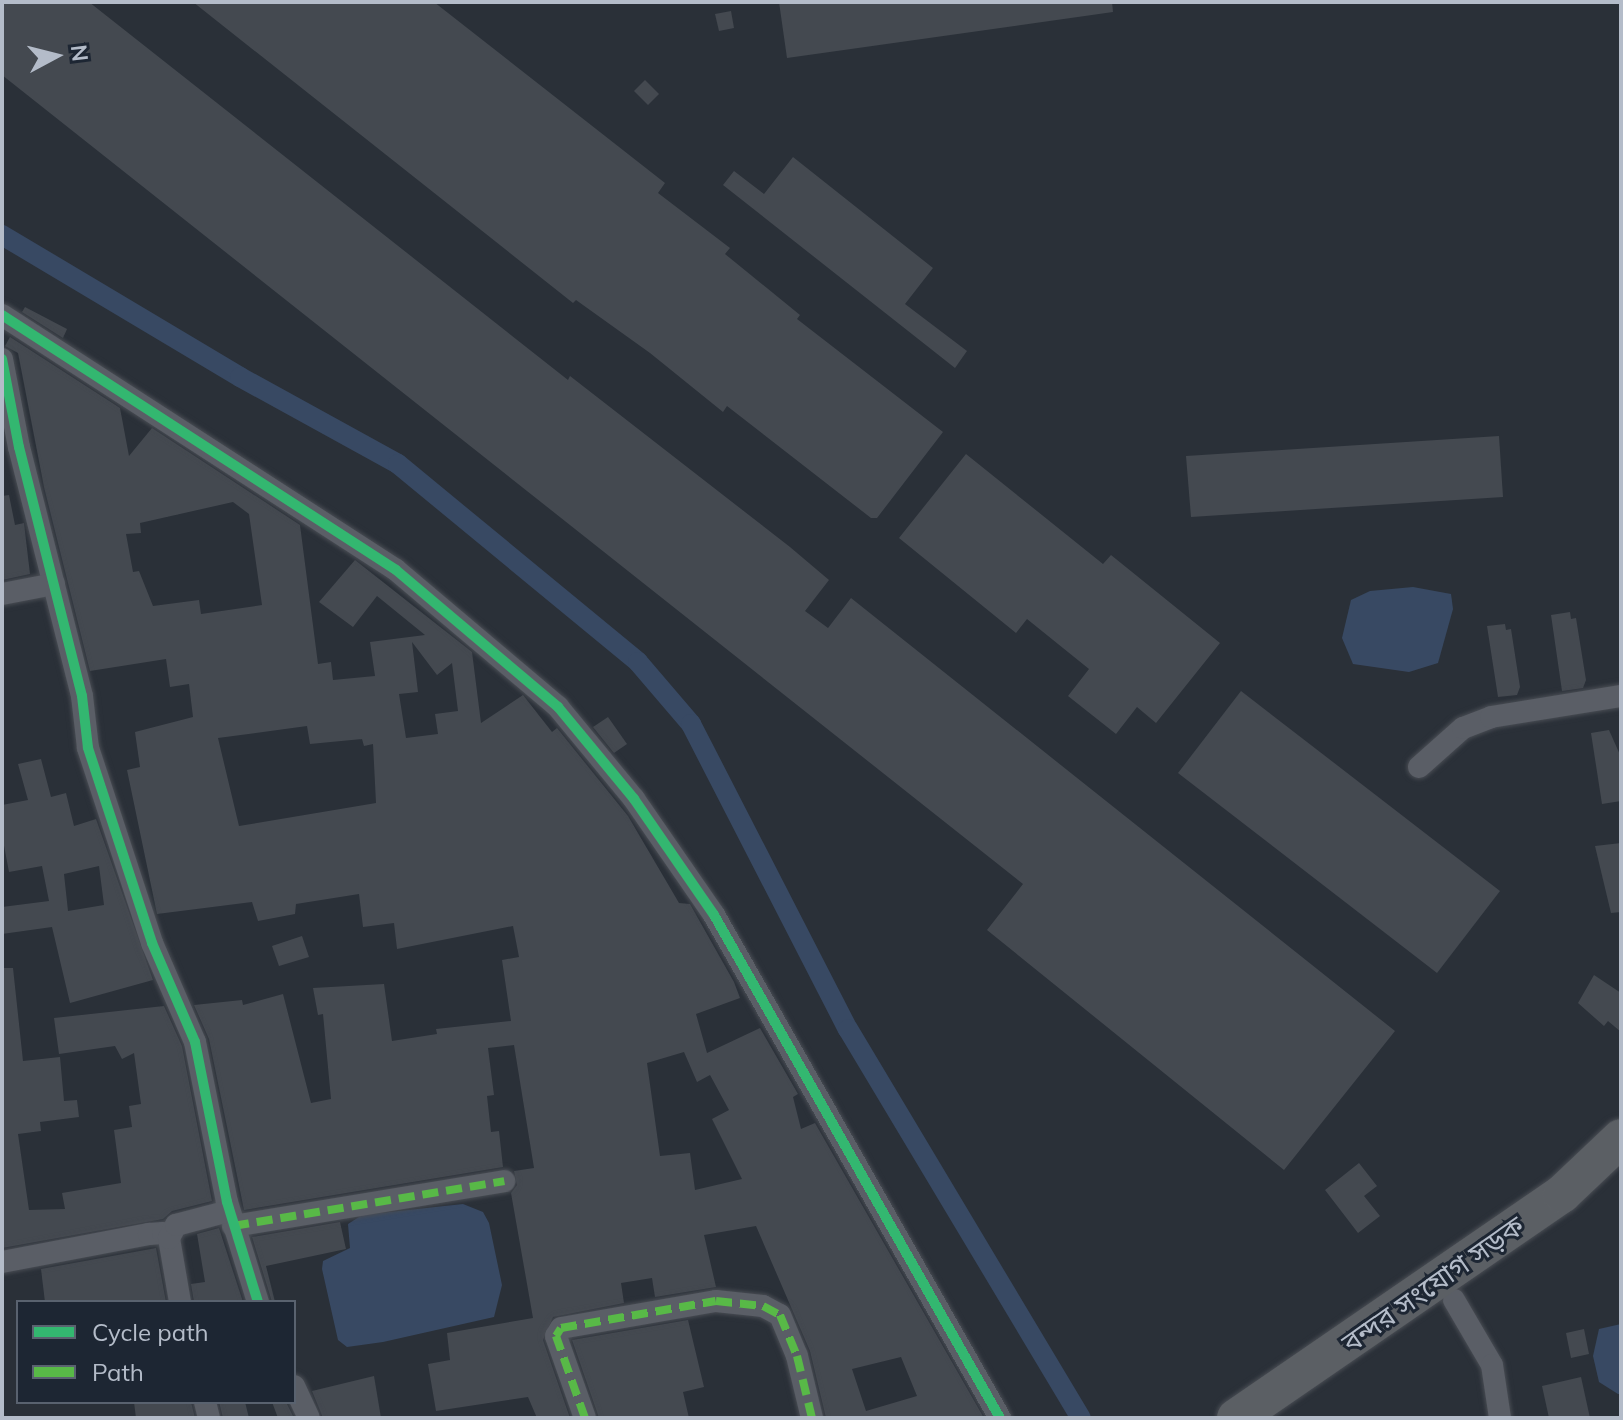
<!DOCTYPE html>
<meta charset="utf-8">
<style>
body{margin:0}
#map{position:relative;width:1623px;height:1420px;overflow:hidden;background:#2a3038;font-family:Mulish,"Noto Sans Bengali",sans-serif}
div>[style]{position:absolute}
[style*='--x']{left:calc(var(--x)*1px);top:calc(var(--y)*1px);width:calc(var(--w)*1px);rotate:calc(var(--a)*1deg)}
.water>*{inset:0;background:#384963}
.canal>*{height:20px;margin:-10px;padding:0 10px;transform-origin:10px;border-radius:10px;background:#384963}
.building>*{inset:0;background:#444950}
.roads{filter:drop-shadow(0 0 2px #484c53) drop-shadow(0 0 2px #484c53)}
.minor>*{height:22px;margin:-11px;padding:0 11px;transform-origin:11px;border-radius:11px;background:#5a5e66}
.trunk>*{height:38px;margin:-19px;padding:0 19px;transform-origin:19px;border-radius:19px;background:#5b5f64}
.quiet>*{height:8px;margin-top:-4px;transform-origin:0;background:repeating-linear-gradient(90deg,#58b947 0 16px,transparent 0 24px)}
.cycleway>*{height:10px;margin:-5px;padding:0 5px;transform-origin:5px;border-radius:5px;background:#33b770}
span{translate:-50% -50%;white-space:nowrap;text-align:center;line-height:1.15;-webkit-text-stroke:6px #1d2633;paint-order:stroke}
.street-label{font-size:28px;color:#b4bcc9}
.frame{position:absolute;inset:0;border:4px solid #b4bcc9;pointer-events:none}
.legend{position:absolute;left:16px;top:1300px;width:280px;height:104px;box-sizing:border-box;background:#1d2633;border:2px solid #59626f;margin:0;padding:10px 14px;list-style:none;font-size:24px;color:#b4bcc9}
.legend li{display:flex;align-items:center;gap:16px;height:40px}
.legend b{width:40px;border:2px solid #59626f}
.north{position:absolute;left:16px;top:16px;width:80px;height:80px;-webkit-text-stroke:6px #1d2633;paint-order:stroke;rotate:83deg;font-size:22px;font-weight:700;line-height:32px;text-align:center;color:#b4bcc9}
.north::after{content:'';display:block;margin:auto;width:28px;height:36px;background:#b4bcc9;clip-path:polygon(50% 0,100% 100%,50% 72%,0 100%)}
</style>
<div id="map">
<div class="water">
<i style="clip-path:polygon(1413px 587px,1451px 594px,1453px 609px,1438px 663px,1409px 672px,1353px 664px,1342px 638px,1351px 600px,1370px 591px)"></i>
<i style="clip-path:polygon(463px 1204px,483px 1212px,489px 1223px,502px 1285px,494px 1317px,383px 1342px,347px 1347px,338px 1340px,322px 1269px,323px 1261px,350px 1248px,348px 1224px,362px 1215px)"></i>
<i style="clip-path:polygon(1621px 1324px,1621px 1394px,1618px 1394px,1599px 1382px,1593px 1356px,1599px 1329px)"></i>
</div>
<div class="canal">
<i style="--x:2;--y:235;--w:277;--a:30.8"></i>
<i style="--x:240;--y:377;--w:180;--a:28.8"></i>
<i style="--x:398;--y:464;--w:311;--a:39.5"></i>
<i style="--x:638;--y:662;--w:82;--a:49.5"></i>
<i style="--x:691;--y:724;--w:343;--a:62.8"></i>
<i style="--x:848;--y:1029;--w:453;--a:59.1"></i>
</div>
<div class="building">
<i style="clip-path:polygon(2px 2px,89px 2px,568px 380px,570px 376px,790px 547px,829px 580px,805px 611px,828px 628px,851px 598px,1395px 1031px,1284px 1170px,987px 930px,1023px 884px,2px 75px)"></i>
<i style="clip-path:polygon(193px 2px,434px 2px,665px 183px,658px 193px,730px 248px,725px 254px,800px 315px,797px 319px,943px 432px,877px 518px,871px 518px,727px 406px,723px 412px,650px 353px,576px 300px,573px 303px)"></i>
<i style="clip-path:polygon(779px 2px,1112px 2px,1113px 12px,787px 58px)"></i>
<i style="clip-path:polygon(731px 11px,734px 28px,719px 31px,715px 14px)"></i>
<i style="clip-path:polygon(645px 80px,659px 94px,648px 105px,634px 91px)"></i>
<i style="clip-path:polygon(793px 157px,933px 268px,905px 304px,967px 351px,955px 368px,723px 185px,734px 171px,764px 194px)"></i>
<i style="clip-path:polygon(25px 307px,67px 329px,63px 338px,22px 312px)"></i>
<i style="clip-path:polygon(evenodd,10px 337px,120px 408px,129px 456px,152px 428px,300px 525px,318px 664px,331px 662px,333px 680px,375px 676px,370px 642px,425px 635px,377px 596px,353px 627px,319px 602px,355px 560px,472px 652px,481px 723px,523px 695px,552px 732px,557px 728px,628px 816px,679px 903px,690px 904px,734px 982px,740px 998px,696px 1014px,707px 1053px,760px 1028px,798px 1094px,793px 1097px,801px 1129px,815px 1123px,984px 1418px,826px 1418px,810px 1351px,756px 1226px,704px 1235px,716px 1287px,655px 1297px,652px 1278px,621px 1283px,624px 1303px,553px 1317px,543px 1340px,570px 1418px,537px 1418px,528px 1397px,436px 1411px,428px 1364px,450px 1360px,447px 1333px,533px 1318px,511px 1193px,517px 1185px,514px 1171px,534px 1168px,514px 1045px,488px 1048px,494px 1095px,487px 1096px,491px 1132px,499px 1131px,503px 1167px,244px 1210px,209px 1039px,194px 1005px,242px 1000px,243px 1005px,283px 994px,311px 1103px,331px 1099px,323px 1014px,318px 1015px,313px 988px,384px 984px,392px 1041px,437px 1034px,436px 1029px,511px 1021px,502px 960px,519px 957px,513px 926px,397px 949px,394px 923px,363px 927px,359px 894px,296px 904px,295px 914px,258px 921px,252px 902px,157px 914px,127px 770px,140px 767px,135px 732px,193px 717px,189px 684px,170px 687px,166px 659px,90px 671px,44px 487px,18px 353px,5px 346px,10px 337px,233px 502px,249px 514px,262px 605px,201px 614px,199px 600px,153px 606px,139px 571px,133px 572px,126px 534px,141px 533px,140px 523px,233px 502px,10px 337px,412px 642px,437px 675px,452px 663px,458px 711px,435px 714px,438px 734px,406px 738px,399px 694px,418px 692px,412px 642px,10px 337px,307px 726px,310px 744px,362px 739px,364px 746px,373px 744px,376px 803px,239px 826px,218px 738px,307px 726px,10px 337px,684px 1052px,697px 1082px,710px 1075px,729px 1110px,712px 1119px,742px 1179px,695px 1190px,690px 1153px,660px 1156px,647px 1063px,684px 1052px,10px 337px,901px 1357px,917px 1396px,866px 1411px,852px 1369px,901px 1357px)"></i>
<i style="clip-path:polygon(1499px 436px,1503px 497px,1191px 517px,1186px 456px)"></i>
<i style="clip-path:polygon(966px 454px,1103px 564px,1111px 555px,1220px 643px,1156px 723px,1137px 707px,1116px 734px,1068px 696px,1089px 669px,1027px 619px,1016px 633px,899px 538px)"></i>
<i style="clip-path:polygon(9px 495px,15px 525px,24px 523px,30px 574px,2px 580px,2px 496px)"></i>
<i style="clip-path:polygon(1570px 612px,1571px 619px,1576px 618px,1586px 680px,1583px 688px,1562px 691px,1551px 615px)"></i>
<i style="clip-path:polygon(1505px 624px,1506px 630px,1511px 629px,1520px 687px,1517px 695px,1498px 697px,1487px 626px)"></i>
<i style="clip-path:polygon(1241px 691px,1500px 891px,1437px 973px,1178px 773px)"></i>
<i style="clip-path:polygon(608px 717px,627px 744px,614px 753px,593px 727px)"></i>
<i style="clip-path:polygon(1609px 730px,1621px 757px,1621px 801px,1602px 804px,1591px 733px)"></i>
<i style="clip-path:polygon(evenodd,41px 759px,51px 797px,66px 793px,74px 826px,96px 819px,153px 980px,70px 1003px,52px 927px,2px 934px,2px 907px,49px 901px,42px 866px,9px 872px,2px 835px,2px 805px,28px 800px,18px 764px,41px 759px,99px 866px,104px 905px,68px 911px,64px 874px,99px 866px)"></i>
<i style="clip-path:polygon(1621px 843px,1621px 912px,1611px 913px,1595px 846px)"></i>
<i style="clip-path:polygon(302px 936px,309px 957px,279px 966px,272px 946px)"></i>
<i style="clip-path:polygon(2px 968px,13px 968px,23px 1061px,60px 1057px,64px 1101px,77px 1100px,79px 1117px,40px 1122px,41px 1131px,18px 1134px,29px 1210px,65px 1209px,62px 1193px,121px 1183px,114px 1130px,132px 1127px,129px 1106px,141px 1104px,134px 1053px,122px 1059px,115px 1046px,59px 1054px,54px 1018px,164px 1006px,182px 1046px,212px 1201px,172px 1211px,163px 1219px,2px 1248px)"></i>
<i style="clip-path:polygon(1594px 975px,1621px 993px,1621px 1032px,1608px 1021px,1604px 1026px,1578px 1003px)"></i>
<i style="clip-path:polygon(1359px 1163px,1377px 1186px,1364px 1196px,1380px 1216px,1358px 1233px,1325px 1190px)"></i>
<i style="clip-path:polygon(340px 1222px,346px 1249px,266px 1266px,275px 1302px,272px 1302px,252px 1237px)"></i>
<i style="clip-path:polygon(219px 1228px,243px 1302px,194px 1302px,191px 1284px,205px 1282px,197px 1234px)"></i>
<i style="clip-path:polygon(156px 1248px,166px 1302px,45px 1302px,41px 1269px)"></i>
<i style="clip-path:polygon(688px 1320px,704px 1387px,683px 1392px,689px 1418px,599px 1418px,572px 1340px)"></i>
<i style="clip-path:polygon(1584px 1329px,1589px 1354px,1571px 1358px,1566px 1333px)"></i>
<i style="clip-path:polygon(374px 1376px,381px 1418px,323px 1418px,312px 1391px)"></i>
<i style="clip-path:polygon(1581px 1377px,1590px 1418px,1549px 1418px,1542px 1386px)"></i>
<i style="clip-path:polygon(134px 1402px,191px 1402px,195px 1418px,136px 1418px)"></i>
<i style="clip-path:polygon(219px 1402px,245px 1402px,249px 1418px,223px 1418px)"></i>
<i style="clip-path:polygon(272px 1402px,286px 1402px,294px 1418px,278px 1418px)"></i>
</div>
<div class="roads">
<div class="minor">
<i style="--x:2;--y:315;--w:469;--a:32.9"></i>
<i style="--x:396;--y:570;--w:212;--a:40.2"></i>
<i style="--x:558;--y:707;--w:119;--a:50.4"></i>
<i style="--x:634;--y:799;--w:141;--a:55.4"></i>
<i style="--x:714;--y:915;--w:579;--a:60.38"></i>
<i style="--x:2;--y:359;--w:90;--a:79.1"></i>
<i style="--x:19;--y:447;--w:257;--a:75.8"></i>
<i style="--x:82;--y:696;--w:52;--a:83.4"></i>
<i style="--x:88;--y:748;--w:205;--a:71.8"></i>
<i style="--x:152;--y:943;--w:108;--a:66.5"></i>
<i style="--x:195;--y:1042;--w:163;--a:78.7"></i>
<i style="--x:227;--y:1202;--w:105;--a:72.8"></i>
<i style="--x:2;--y:594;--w:53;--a:-10.9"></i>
<i style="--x:1419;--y:767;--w:59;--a:-41.6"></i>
<i style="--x:1463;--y:728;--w:30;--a:-21"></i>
<i style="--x:1491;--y:717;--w:132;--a:-9.2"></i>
<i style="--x:233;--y:1226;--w:275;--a:-9.4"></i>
<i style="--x:2;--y:1262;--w:150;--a:-10.8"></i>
<i style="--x:149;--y:1234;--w:14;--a:-4"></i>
<i style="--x:163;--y:1233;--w:8;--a:40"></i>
<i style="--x:1454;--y:1300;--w:75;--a:59.7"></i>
<i style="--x:1492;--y:1365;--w:54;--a:81.4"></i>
<i style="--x:180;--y:1302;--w:65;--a:-99.8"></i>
<i style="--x:169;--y:1238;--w:15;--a:-62"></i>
<i style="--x:176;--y:1225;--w:55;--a:-14.8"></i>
<i style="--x:294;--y:1386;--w:35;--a:65"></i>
<i style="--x:205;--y:1402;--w:16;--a:76"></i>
<i style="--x:585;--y:1418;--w:87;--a:-109.5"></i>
<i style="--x:556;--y:1336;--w:9;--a:-58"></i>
<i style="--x:561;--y:1328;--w:157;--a:-9.9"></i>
<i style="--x:716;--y:1301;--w:47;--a:6.1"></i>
<i style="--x:763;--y:1306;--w:19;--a:28"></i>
<i style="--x:780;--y:1315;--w:44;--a:67.5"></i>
<i style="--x:797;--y:1356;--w:64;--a:76.4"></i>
</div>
<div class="trunk">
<i style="--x:1236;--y:1418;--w:396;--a:-34.5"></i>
<i style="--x:1562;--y:1194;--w:81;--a:-43.5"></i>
</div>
</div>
<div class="quiet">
<i style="--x:233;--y:1226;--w:275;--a:-9.4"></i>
<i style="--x:585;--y:1418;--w:87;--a:-109.5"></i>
<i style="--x:556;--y:1336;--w:9;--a:-58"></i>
<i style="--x:561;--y:1328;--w:157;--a:-9.9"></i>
<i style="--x:716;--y:1301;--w:47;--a:6.1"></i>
<i style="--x:763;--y:1306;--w:19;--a:28"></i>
<i style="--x:780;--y:1315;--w:44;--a:67.5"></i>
<i style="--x:797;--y:1356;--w:64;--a:76.4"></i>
</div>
<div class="cycleway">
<i style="--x:2;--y:315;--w:469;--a:32.9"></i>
<i style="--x:396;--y:570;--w:212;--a:40.2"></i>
<i style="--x:558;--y:707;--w:119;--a:50.4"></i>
<i style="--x:634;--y:799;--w:141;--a:55.4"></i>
<i style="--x:714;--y:915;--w:579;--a:60.38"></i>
<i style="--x:2;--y:359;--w:90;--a:79.1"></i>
<i style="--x:19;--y:447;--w:257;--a:75.8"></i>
<i style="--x:82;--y:696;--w:52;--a:83.4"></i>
<i style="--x:88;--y:748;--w:205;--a:71.8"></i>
<i style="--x:152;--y:943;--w:108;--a:66.5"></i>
<i style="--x:195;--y:1042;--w:163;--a:78.7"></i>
<i style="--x:227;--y:1202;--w:105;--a:72.8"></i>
</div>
<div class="street-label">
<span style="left:1433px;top:1284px;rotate:-35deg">বন্দর সংযোগ সড়ক</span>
</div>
<div class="frame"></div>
<ul class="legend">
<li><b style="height:10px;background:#33b770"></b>Cycle path</li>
<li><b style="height:10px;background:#58b947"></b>Path</li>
</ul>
<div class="north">N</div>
</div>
